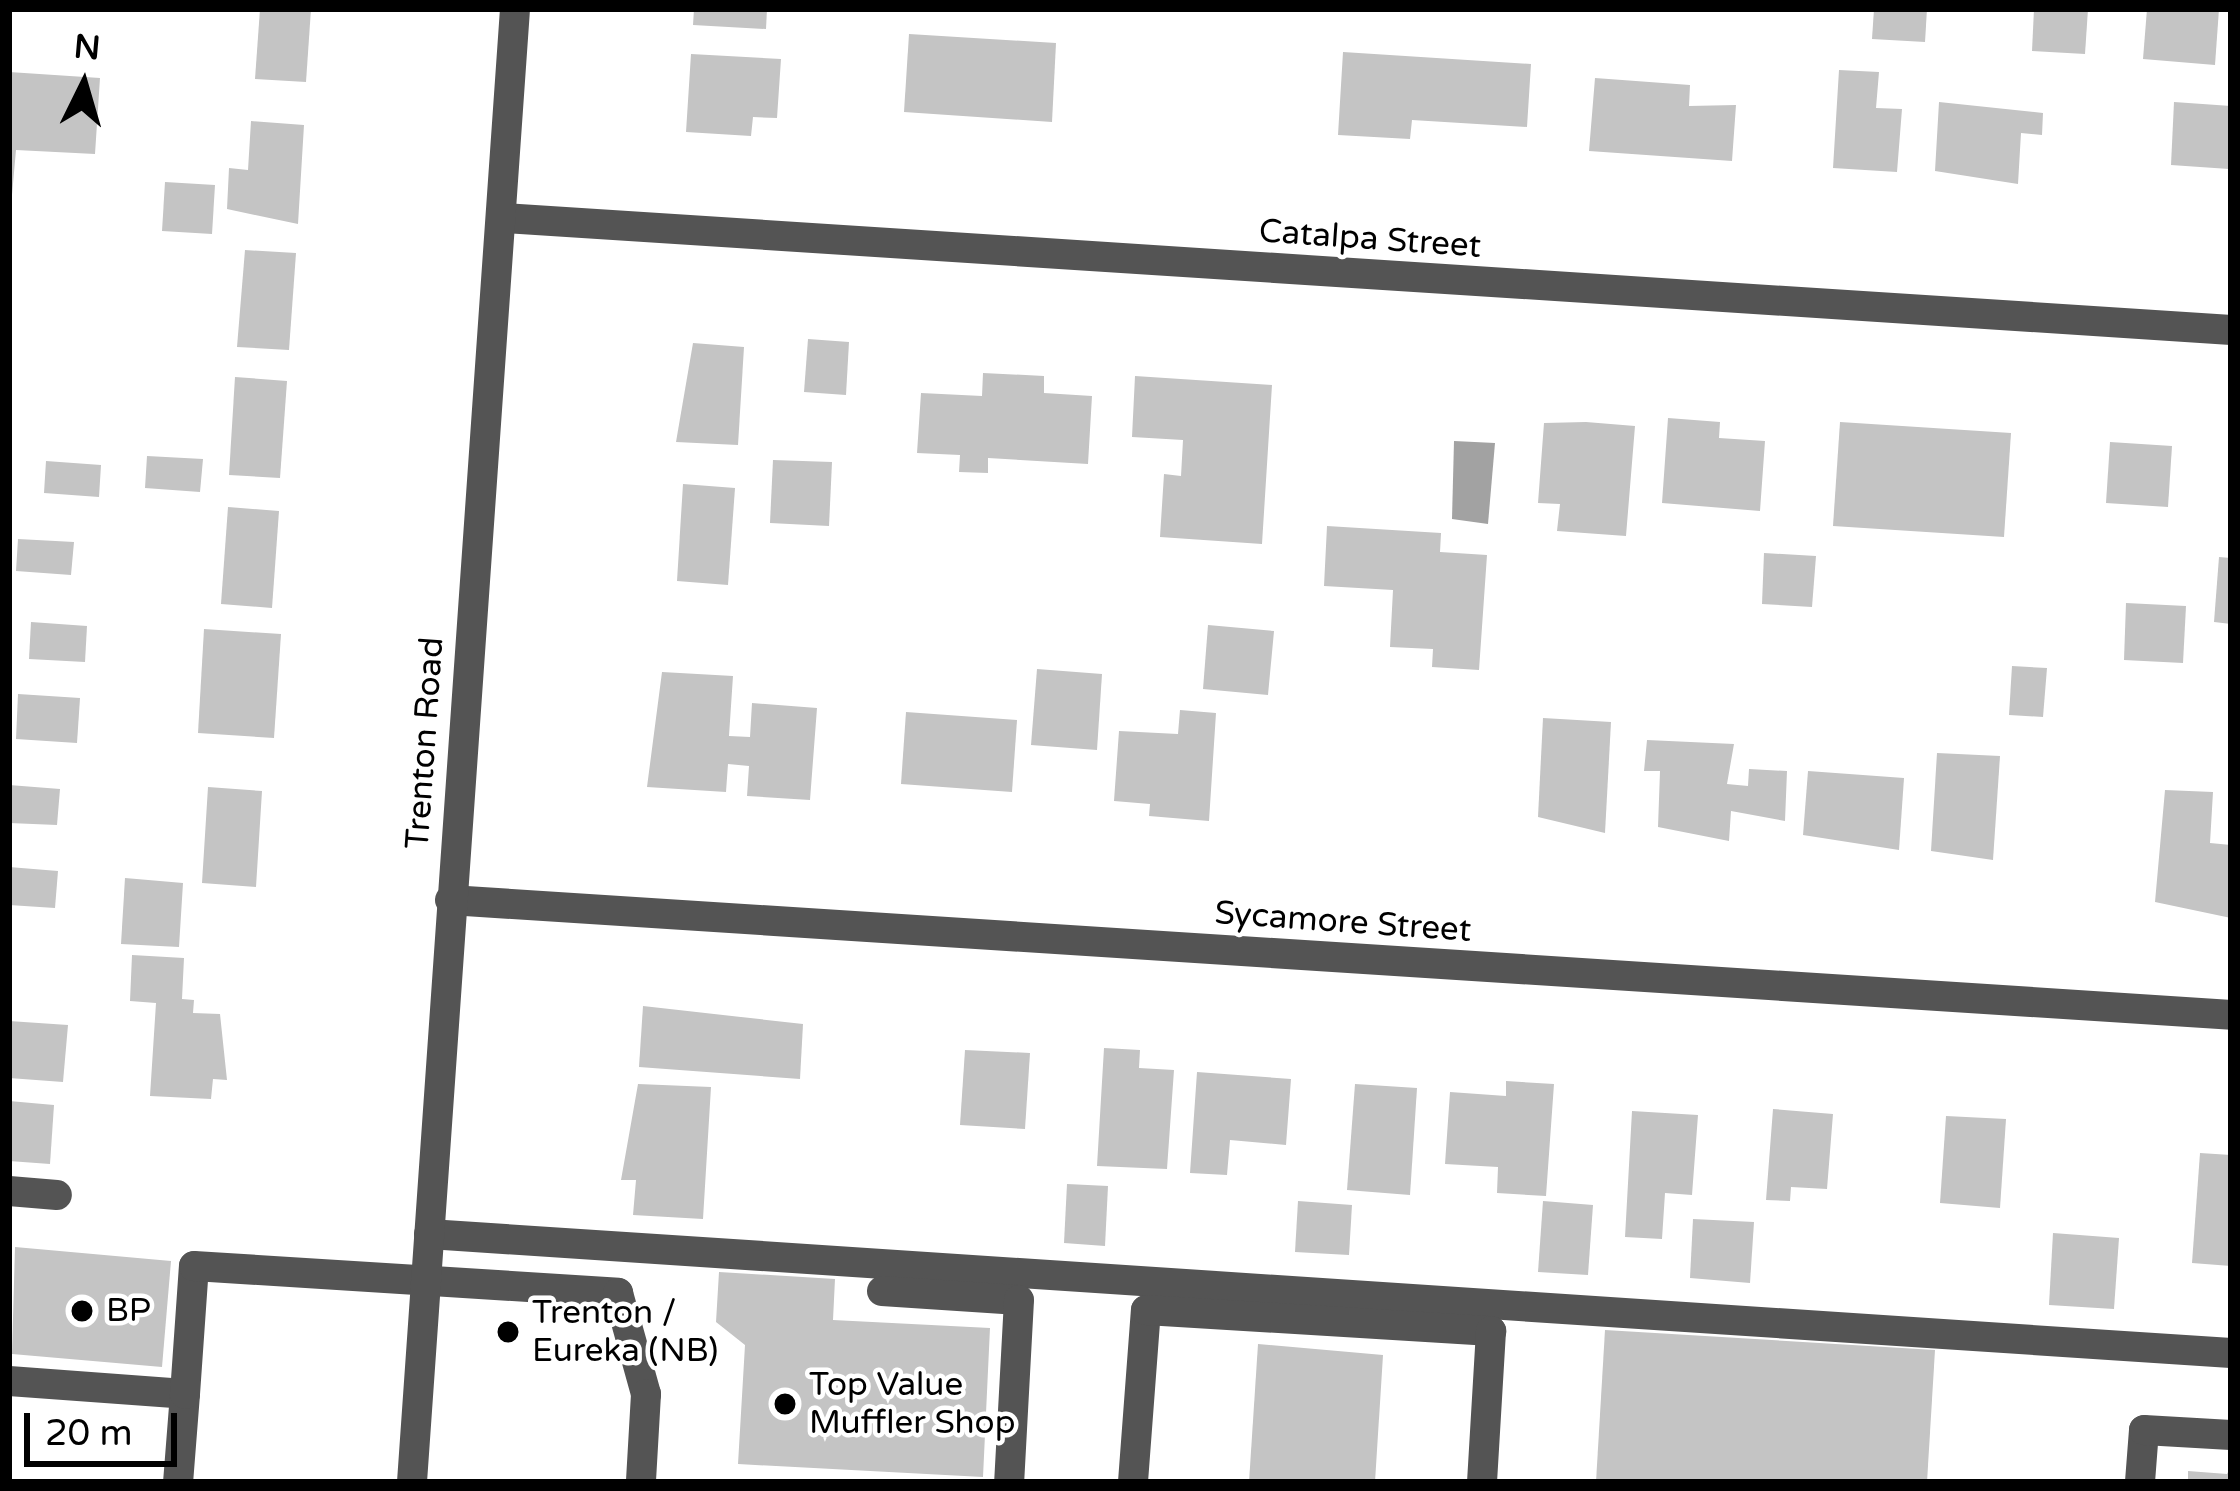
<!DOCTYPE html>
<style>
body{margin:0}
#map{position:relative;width:2240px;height:1491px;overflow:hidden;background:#fff;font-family:"Varela Round",sans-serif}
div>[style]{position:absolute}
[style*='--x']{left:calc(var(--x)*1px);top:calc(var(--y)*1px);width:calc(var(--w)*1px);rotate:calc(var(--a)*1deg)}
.water>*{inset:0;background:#a2a2a2}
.building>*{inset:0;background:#c4c4c4}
.minor>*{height:30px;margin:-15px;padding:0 15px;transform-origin:15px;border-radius:15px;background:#545454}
.dots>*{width:33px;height:33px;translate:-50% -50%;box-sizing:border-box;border:6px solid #fff;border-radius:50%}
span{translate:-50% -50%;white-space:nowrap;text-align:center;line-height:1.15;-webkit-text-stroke:9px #fff;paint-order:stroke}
.street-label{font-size:33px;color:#000}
.poi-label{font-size:33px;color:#000}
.left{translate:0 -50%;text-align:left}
.frame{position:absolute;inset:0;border:12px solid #000;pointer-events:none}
.north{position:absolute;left:24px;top:24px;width:120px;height:120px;-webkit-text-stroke:9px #fff;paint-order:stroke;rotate:5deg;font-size:33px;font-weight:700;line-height:48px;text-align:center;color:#000}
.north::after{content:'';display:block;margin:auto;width:42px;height:54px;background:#000;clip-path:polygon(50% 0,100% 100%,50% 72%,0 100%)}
.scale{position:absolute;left:24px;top:1413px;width:153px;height:54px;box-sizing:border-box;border:6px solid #000;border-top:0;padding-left:15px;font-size:36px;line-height:42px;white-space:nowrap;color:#000;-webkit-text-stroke:9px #fff;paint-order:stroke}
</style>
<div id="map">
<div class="water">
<i style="clip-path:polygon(1454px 441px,1495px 443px,1488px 524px,1452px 519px)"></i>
</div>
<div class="building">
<i style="clip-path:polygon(260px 9px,311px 9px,306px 82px,255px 79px)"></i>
<i style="clip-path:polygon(694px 9px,767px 9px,766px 29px,693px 25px)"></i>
<i style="clip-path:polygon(1874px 9px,1927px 9px,1925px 42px,1872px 39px)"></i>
<i style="clip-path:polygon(2034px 9px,2088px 9px,2085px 54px,2032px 51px)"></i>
<i style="clip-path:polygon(2147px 9px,2219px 9px,2215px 65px,2143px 59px)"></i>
<i style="clip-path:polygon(909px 34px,1056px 43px,1052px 122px,904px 112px)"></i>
<i style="clip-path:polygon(1343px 52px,1531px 64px,1527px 127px,1412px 120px,1410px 139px,1338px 135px)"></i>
<i style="clip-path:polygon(691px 54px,781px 59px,777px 118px,753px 117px,751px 136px,686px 132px)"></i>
<i style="clip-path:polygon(1839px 70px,1879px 72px,1876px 108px,1902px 109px,1897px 172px,1833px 168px)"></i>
<i style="clip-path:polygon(9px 72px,100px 78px,95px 154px,16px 150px,12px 195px)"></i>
<i style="clip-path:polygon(1595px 78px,1690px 85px,1689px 106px,1736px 105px,1732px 161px,1589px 151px)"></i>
<i style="clip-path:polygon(1939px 102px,2043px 113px,2042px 135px,2021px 133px,2018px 184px,1935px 171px)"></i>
<i style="clip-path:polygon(2174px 102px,2231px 106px,2229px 169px,2171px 165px)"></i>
<i style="clip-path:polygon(251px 121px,304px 125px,298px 224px,227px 209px,229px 168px,248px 170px)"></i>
<i style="clip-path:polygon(165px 182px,215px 185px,212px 234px,162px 231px)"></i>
<i style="clip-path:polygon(245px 250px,296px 253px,289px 350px,237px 347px)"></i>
<i style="clip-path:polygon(808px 339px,849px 342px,846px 395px,804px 392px)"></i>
<i style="clip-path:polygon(693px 343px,744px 347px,738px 445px,676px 442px)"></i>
<i style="clip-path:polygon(983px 373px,1044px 376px,1044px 393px,1092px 396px,1088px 464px,988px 458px,988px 473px,959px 472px,960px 455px,917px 453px,921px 393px,982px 396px)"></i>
<i style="clip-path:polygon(1135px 376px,1272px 385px,1262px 544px,1160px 537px,1164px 474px,1181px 476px,1183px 440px,1132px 437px)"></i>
<i style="clip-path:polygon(235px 377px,287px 381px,280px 478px,229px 475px)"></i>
<i style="clip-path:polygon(1668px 418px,1720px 422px,1719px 438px,1765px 441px,1760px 511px,1662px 503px)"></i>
<i style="clip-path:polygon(1586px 422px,1635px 426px,1626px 536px,1557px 531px,1560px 504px,1538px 503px,1544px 423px)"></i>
<i style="clip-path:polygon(1840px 422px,2011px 433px,2004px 537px,1833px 526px)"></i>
<i style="clip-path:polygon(2110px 442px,2172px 446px,2168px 507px,2106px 503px)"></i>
<i style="clip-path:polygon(147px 456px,203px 459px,200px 492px,145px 488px)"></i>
<i style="clip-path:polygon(773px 460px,832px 462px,829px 526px,770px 523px)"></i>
<i style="clip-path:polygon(46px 461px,101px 465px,99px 497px,44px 493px)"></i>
<i style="clip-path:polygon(683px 484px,735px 488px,728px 585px,677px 581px)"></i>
<i style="clip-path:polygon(228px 507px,279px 511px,272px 608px,221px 604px)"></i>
<i style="clip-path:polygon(1327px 526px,1441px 533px,1440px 552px,1487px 555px,1479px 670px,1432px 667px,1433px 649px,1390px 647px,1393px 590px,1324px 586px)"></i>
<i style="clip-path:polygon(18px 539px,74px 542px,71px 575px,16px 571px)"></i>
<i style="clip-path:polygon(1764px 553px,1816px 556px,1812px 607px,1762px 604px)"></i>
<i style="clip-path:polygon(2219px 557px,2231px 558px,2231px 624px,2214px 622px)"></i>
<i style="clip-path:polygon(2126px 603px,2186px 606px,2183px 663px,2124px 660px)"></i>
<i style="clip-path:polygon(31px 622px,87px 626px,85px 662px,29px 659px)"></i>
<i style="clip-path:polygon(1208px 625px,1274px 631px,1268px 695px,1203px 689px)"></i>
<i style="clip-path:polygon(204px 629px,281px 634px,274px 738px,198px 733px)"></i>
<i style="clip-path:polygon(2012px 666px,2047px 668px,2043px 717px,2009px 715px)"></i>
<i style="clip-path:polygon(1037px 669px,1102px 674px,1097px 750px,1031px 745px)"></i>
<i style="clip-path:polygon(662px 672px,733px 676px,729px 736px,750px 737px,752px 703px,817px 708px,810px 800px,747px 796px,749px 766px,728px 764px,726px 792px,647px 787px)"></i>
<i style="clip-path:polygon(18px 694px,80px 698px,77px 743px,16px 739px)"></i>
<i style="clip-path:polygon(1180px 710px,1216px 713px,1209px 821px,1149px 816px,1150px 804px,1114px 801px,1119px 731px,1178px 734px)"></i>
<i style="clip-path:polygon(906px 712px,1017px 720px,1012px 792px,901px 784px)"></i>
<i style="clip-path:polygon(1543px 718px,1611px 722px,1605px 833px,1538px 817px)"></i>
<i style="clip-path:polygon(1647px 740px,1734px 744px,1727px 784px,1748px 786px,1749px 769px,1787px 771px,1785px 821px,1731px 811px,1729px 841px,1658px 827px,1660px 771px,1644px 771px)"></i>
<i style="clip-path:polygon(1937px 753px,2000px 756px,1993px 860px,1931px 851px)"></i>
<i style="clip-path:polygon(1808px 771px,1904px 778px,1899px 850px,1803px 835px)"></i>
<i style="clip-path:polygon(9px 785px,60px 789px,57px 825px,9px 823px)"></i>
<i style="clip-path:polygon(208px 787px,262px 791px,256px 887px,202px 883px)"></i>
<i style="clip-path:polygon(2165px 790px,2213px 792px,2210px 843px,2231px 845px,2231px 918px,2155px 902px)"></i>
<i style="clip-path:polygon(9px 867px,58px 871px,55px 908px,9px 905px)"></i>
<i style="clip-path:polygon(125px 878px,183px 883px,179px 947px,121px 944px)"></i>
<i style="clip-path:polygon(132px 955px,184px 958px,182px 999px,194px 1000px,193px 1013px,220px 1014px,227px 1080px,213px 1079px,211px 1099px,150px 1096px,156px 1003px,130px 1001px)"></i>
<i style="clip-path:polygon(643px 1006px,803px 1024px,800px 1079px,639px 1067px)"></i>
<i style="clip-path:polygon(9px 1021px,68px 1025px,63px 1082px,9px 1078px)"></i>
<i style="clip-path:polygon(1104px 1048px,1140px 1050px,1139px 1068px,1174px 1070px,1167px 1169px,1097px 1166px)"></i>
<i style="clip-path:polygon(965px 1050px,1030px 1053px,1025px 1129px,960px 1125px)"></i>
<i style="clip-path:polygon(1197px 1072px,1291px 1079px,1286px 1145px,1230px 1140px,1227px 1175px,1190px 1173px)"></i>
<i style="clip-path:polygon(1506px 1081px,1554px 1084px,1546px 1196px,1497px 1193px,1498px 1167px,1445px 1164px,1450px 1092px,1506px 1096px)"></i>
<i style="clip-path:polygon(638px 1084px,711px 1087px,703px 1219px,633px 1215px,636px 1180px,621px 1180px)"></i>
<i style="clip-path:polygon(1355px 1084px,1417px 1088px,1410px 1195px,1347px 1190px)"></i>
<i style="clip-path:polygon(9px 1101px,54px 1105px,50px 1164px,9px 1161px)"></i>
<i style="clip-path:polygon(1773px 1109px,1833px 1114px,1827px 1189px,1791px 1187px,1790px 1201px,1766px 1200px)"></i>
<i style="clip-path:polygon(1632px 1111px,1698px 1115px,1692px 1195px,1665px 1193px,1662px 1239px,1625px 1237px)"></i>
<i style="clip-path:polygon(1946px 1116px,2006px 1119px,2000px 1208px,1940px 1203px)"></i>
<i style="clip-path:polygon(2200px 1153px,2231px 1155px,2231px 1266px,2192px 1263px)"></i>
<i style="clip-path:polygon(1067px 1184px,1108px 1186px,1105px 1246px,1064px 1243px)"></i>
<i style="clip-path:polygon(1298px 1201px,1352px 1205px,1349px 1255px,1295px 1252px)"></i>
<i style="clip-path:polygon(1543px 1201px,1593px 1205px,1588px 1275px,1538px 1272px)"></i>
<i style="clip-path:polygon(1693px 1219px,1754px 1222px,1750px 1283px,1690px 1278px)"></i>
<i style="clip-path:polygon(2053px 1233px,2119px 1238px,2114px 1309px,2049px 1305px)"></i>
<i style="clip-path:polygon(15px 1247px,171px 1261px,162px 1367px,12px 1354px)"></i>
<i style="clip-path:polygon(719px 1272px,835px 1279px,833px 1320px,990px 1328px,983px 1477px,738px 1464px,745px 1345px,716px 1322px)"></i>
<i style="clip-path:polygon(1605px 1330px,1935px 1350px,1927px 1482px,1596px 1482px)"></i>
<i style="clip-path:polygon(1258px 1344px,1383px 1355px,1375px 1482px,1249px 1482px)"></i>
<i style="clip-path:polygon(2231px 1466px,2231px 1482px,2188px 1482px,2188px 1471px,2227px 1474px)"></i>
</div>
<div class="minor">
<i style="--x:505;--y:218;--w:1730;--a:3.71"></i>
<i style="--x:450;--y:900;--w:1785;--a:3.69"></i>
<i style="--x:9;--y:1191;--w:48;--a:4.8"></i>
<i style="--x:429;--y:1234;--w:1806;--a:3.78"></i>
<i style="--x:882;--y:1291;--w:137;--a:3.8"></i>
<i style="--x:1019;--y:1300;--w:182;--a:93.1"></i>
<i style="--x:9;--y:1381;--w:176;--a:4.2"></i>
<i style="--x:185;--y:1394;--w:88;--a:94.5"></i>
<i style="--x:185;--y:1394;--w:128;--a:-86"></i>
<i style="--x:194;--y:1266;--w:425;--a:3.6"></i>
<i style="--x:618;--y:1293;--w:105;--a:74.5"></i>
<i style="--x:646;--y:1394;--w:88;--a:93.3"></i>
<i style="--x:412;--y:1482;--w:1477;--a:-86"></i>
<i style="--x:1133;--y:1482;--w:172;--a:-85.7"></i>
<i style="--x:1146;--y:1310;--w:346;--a:3.5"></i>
<i style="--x:1491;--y:1331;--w:151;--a:93.4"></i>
<i style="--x:2140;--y:1482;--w:52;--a:-85.6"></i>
<i style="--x:2144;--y:1430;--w:87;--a:3.3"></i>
</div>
<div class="dots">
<i style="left:82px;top:1311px;background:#000"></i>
<i style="left:508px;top:1332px;background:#000"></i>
<i style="left:785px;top:1404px;background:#000"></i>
</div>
<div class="street-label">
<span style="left:1370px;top:239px;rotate:4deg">Catalpa Street</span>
<span style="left:425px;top:743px;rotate:-86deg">Trenton Road</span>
<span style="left:1343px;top:922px;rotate:4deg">Sycamore Street</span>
</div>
<div class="poi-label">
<span class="left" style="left:106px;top:1311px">BP</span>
<span class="left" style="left:532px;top:1332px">Trenton /<br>Eureka (NB)</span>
<span class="left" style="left:809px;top:1404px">Top Value<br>Muffler Shop</span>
</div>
<div class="frame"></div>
<div class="north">N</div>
<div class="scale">20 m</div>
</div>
